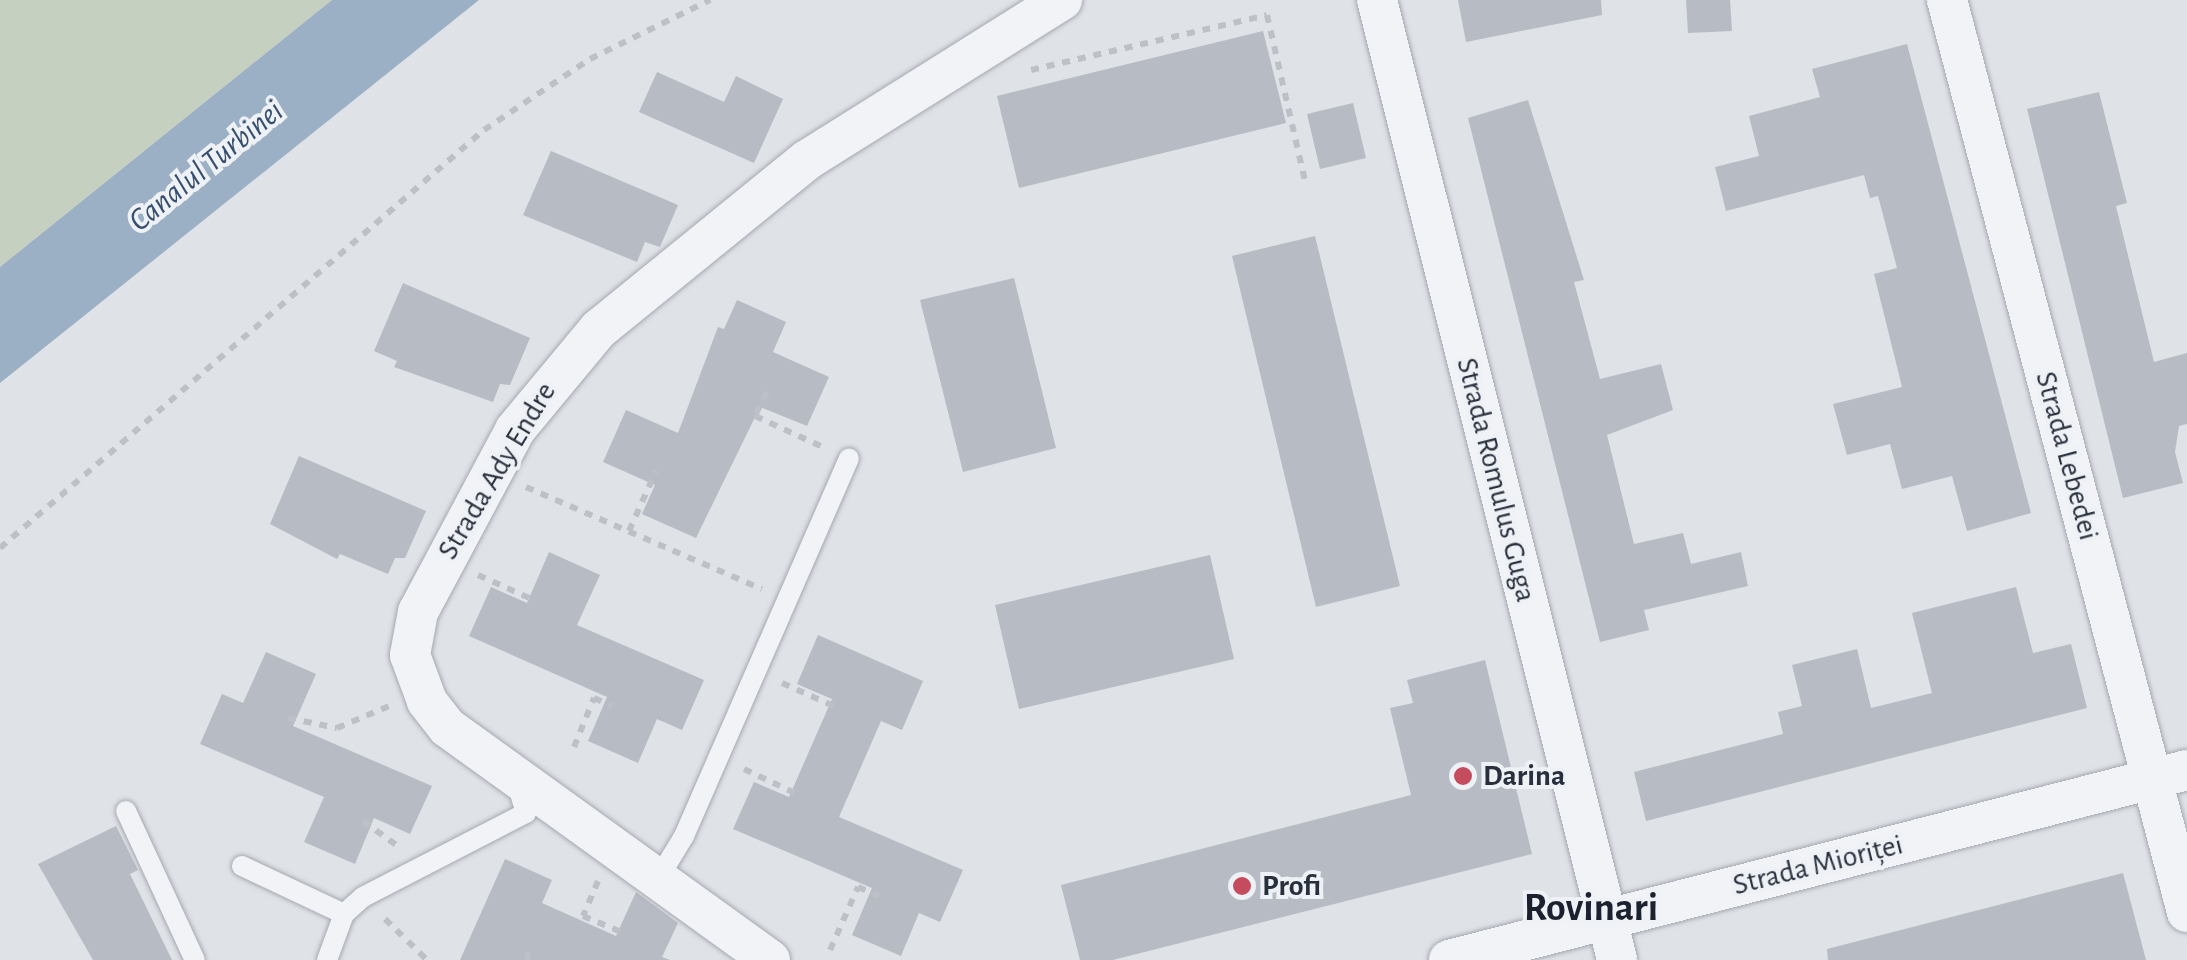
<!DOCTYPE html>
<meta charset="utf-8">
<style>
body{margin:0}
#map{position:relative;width:2187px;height:960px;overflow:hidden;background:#dfe2e7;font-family:"Alegreya Sans",sans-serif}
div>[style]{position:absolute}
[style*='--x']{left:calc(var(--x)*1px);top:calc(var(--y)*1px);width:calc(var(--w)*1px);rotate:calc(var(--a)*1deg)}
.green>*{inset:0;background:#c5d0c1}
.water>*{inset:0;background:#9cb0c5}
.building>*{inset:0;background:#b7bbc3}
.path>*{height:6px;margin-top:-3px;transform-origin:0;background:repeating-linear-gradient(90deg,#bdc0c6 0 8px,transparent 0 16px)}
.roads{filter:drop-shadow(0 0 2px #a5a9b1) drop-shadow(0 0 2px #a5a9b1)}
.service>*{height:20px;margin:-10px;padding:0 10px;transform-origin:10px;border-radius:10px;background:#f1f3f6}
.minor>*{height:40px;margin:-20px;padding:0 20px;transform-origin:20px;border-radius:20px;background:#f1f3f6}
.dots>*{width:28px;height:28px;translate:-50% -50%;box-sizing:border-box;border:5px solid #eef1f5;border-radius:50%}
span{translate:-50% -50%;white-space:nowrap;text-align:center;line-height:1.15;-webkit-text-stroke:8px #eef1f5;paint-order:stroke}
.street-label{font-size:30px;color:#29303d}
.poi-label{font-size:30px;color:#29303d;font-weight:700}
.left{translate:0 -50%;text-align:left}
.water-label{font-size:32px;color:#364f6e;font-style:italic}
.district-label{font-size:40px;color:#1b212e;font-weight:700}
</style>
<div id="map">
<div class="green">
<i style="clip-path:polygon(0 0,332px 0,0 267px)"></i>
</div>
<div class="water">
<i style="clip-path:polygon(332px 0,479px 0,0 383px,0 267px)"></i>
</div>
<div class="building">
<i style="clip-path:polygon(1458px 0,1601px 0,1602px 15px,1466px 42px)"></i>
<i style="clip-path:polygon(1686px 0,1730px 0,1732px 31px,1688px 33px)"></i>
<i style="clip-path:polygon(1263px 31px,1286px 123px,1019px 188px,997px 96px)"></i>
<i style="clip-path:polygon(1907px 44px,2031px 513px,1967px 531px,1952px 476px,1902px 489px,1890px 444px,1847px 455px,1833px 404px,1902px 387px,1874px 274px,1897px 268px,1878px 196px,1870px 198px,1864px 175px,1726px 211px,1715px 167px,1759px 156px,1749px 116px,1820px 97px,1812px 69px)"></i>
<i style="clip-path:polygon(657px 72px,724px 102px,736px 76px,783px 99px,754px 163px,639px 112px)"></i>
<i style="clip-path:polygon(2099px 92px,2127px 203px,2116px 206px,2154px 362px,2187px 353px,2187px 424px,2179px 426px,2175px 452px,2183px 483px,2123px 498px,2027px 109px)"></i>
<i style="clip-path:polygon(1528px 100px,1584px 280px,1574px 282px,1600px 379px,1661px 364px,1673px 410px,1607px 435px,1634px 544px,1683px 533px,1691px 564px,1741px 552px,1748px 586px,1644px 610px,1649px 630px,1600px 642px,1468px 118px)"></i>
<i style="clip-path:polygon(1353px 103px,1366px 158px,1320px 169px,1307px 114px)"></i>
<i style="clip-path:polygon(551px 151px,678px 205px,660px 247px,645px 242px,637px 262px,523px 215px)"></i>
<i style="clip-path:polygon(1315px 236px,1400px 586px,1316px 607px,1232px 256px)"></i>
<i style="clip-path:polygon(1014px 278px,1056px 448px,963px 472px,920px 300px)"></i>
<i style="clip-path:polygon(403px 283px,530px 338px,510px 385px,500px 384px,493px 402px,394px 367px,397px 361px,374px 351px)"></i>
<i style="clip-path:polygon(737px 300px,786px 322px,773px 352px,829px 377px,807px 426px,760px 407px,696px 538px,642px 514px,655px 485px,603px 462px,626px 410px,678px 433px,718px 327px,724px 329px)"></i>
<i style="clip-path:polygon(299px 456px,426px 511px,405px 558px,395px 558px,388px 574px,340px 554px,337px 559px,270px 524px)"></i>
<i style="clip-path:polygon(549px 552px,600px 575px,577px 625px,704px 680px,682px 730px,657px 719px,638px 763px,588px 741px,607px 697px,469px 636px,491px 587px,527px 603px)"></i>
<i style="clip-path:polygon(1210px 555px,1234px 659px,1019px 709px,995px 605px)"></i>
<i style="clip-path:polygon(2016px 587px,2033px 653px,2071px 644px,2087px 708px,1646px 821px,1634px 772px,1783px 734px,1778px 712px,1802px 706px,1792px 665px,1857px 649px,1871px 708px,1932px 693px,1912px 613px)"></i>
<i style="clip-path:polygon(818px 635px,923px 681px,902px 730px,881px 721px,839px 817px,963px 870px,940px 922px,919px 913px,901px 956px,852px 935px,872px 888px,733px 829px,754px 782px,789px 797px,832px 699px,797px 684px)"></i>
<i style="clip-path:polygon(266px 652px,316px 674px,293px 726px,432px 786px,410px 834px,374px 818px,355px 864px,304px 842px,324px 797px,200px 744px,222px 694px,243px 703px)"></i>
<i style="clip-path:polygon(1485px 660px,1532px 854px,1113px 960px,1080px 960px,1061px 885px,1411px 795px,1390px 708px,1413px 703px,1407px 680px)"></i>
<i style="clip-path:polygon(116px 826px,138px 870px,130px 874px,172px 960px,93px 960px,38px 864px)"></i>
<i style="clip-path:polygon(505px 859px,552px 880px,542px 903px,616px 936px,636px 892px,678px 923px,662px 957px,670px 960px,460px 960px)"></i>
<i style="clip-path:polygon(2123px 873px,2146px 960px,1828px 960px,1827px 949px)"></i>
</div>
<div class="path">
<i style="--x:1031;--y:70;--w:242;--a:-13.1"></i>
<i style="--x:1267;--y:15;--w:170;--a:77.1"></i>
<i style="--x:767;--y:392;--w:27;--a:117"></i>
<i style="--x:755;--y:416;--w:77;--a:24.6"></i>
<i style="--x:526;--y:487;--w:257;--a:23.4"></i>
<i style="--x:629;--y:531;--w:66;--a:-65.8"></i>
<i style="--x:0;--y:548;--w:640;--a:-40.82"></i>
<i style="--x:484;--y:130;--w:128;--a:-33.8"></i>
<i style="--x:590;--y:59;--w:134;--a:-26.2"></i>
<i style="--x:478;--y:575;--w:64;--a:24.1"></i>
<i style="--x:782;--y:683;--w:59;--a:24"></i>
<i style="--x:288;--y:718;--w:50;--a:11.5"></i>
<i style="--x:337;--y:728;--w:56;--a:-22.9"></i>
<i style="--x:574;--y:747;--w:53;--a:-67.8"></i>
<i style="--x:594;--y:698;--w:20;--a:24"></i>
<i style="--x:744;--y:769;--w:59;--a:25.3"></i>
<i style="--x:363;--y:821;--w:44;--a:35.8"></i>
<i style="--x:598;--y:881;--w:38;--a:113"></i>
<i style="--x:583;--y:916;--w:47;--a:22.7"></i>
<i style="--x:385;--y:919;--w:59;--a:44.3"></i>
<i style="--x:830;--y:950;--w:69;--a:-66"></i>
<i style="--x:858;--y:887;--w:23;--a:23"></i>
<i style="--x:527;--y:960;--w:14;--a:-82"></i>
</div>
<div class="roads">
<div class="service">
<i style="--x:126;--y:811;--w:164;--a:65.2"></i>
<i style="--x:242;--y:866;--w:113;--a:25.2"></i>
<i style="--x:658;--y:879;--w:50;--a:-58.8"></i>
<i style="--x:684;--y:836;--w:412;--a:-66.4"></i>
<i style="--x:327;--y:960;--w:49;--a:-69.7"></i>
<i style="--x:344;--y:914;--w:25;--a:-42"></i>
<i style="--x:363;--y:897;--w:183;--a:-27.3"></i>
<i style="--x:526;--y:813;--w:31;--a:-107"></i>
</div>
<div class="minor">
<i style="--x:1377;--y:0;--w:990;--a:75.96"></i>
<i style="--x:1947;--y:0;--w:943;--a:75.26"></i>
<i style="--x:770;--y:960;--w:398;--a:-144.2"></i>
<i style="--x:447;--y:727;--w:33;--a:-128"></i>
<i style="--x:427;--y:701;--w:49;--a:-110.3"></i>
<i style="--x:410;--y:655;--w:44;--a:-79.5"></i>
<i style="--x:418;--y:612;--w:206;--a:-61.9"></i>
<i style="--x:515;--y:430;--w:131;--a:-50.3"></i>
<i style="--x:599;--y:329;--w:268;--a:-39.1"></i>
<i style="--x:807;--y:160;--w:301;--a:-32.1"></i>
<i style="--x:1449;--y:960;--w:762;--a:-14.44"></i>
</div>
</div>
<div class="dots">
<i style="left:1463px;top:776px;background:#c44c5e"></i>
<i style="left:1242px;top:886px;background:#c44c5e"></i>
</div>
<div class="street-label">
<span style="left:2067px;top:456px;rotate:75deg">Strada Lebedei</span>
<span style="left:497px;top:471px;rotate:-59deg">Strada Ady Endre</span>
<span style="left:1496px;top:480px;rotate:76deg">Strada Romulus Guga</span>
<span style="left:1818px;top:865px;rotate:-14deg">Strada Mioriței</span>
</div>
<div class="poi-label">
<span class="left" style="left:1483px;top:776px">Darina</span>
<span class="left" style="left:1262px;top:886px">Profi</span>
</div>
<div class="water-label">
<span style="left:206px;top:166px;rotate:-39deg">Canalul Turbinei</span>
</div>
<div class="district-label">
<span style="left:1591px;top:908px">Rovinari</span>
</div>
</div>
